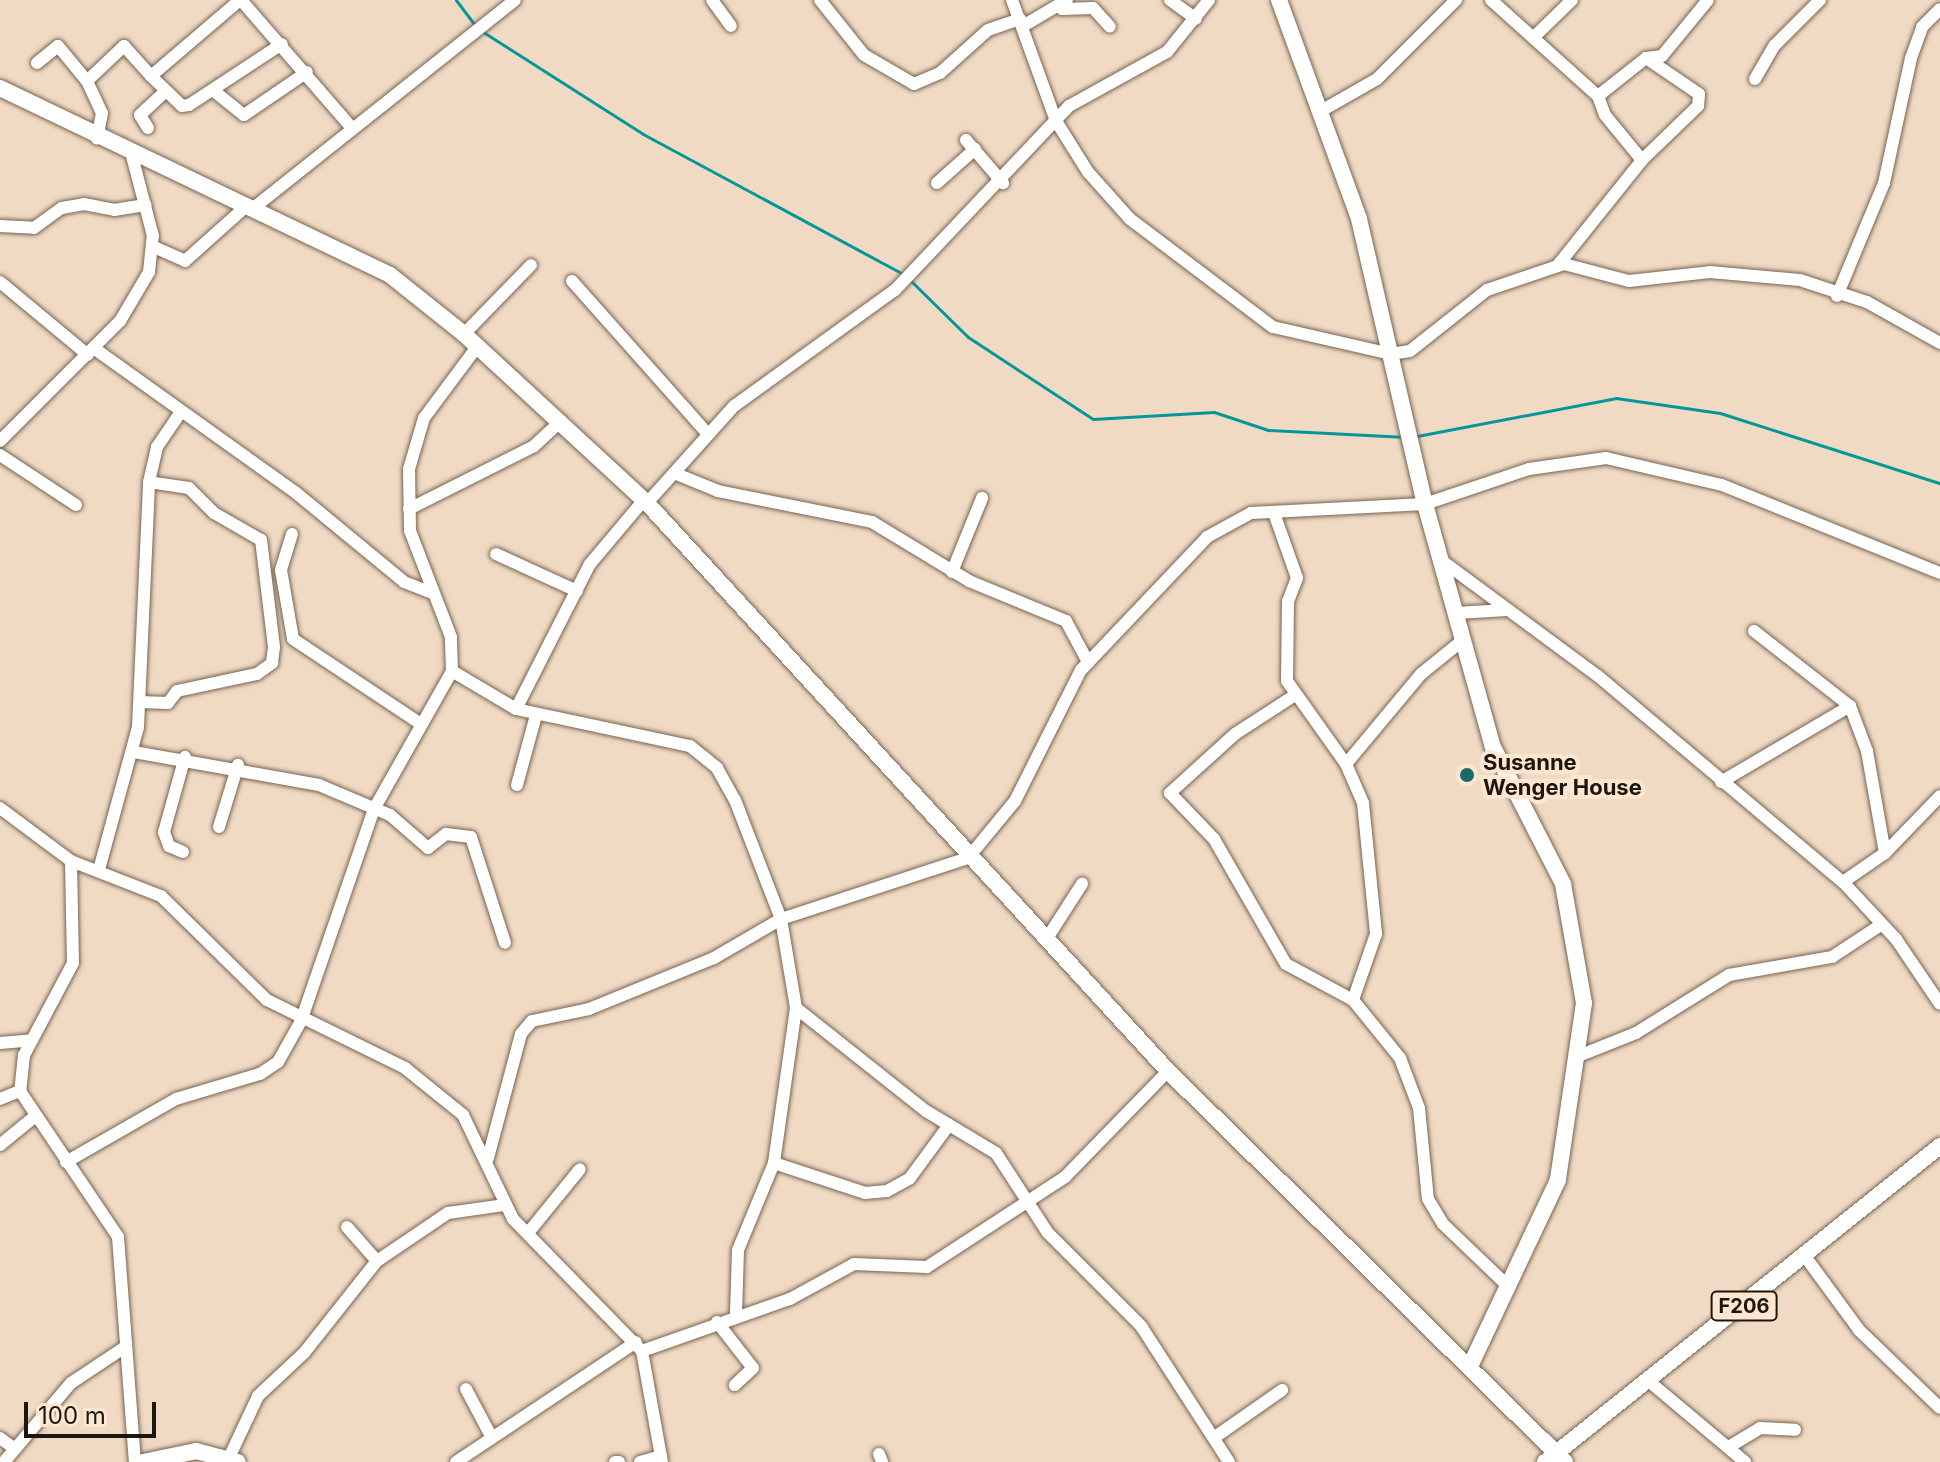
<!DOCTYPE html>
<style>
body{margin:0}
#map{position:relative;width:1940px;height:1462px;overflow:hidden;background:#f0dac4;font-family:Inter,sans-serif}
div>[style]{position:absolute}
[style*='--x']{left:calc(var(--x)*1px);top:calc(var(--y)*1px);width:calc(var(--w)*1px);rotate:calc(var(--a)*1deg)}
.stream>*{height:3px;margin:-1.5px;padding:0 1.5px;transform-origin:1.5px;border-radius:1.5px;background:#04979a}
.roads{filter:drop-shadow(0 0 2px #776451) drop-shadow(0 0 2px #776451)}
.minor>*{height:12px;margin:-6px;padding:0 6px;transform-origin:6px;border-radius:6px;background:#fff}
.major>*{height:16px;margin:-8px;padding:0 8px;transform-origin:8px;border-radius:8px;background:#fff}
.dots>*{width:22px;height:22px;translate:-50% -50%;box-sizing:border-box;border:4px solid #fde7d1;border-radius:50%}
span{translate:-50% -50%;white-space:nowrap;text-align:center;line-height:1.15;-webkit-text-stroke:8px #fde7d1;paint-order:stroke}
.shield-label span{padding:2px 6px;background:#fde7d1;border:2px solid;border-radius:6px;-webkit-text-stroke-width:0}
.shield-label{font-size:20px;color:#1d160e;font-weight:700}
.poi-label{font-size:22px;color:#1d160e;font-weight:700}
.left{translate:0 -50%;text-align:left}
.scale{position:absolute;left:24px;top:1402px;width:132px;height:36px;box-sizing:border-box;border:4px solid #1d160e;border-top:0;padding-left:10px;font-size:24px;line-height:28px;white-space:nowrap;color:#1d160e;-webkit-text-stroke:6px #fde7d1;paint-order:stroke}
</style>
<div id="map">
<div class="stream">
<i style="--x:456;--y:0;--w:31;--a:53"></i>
<i style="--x:480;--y:30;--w:193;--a:32.5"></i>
<i style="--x:643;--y:134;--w:298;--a:28.3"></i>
<i style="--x:910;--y:280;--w:81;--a:44.5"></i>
<i style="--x:968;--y:337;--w:149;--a:33.3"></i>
<i style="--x:1093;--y:419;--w:121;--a:-3.3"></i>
<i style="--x:1214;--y:412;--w:57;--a:18.4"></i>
<i style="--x:1268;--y:430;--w:138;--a:2.9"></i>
<i style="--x:1417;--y:436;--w:203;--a:-10.8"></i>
<i style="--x:1616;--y:398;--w:105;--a:8.2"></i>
<i style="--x:1720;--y:413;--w:231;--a:17.7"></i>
</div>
<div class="roads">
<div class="minor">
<i style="--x:241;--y:0;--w:168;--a:49.1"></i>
<i style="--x:712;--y:0;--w:32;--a:54"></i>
<i style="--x:820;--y:0;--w:70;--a:51.3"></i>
<i style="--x:864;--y:55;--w:58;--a:30.1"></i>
<i style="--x:914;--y:84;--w:28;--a:-23"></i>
<i style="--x:940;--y:73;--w:64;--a:-41.9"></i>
<i style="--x:988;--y:30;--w:34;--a:-19"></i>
<i style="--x:1012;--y:0;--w:129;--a:70"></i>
<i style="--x:1056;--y:121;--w:60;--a:57.9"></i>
<i style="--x:1088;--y:172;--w:63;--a:48.2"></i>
<i style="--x:1130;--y:219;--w:179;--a:37.1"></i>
<i style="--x:1273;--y:327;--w:121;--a:12.9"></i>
<i style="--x:1391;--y:354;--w:19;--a:-9"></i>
<i style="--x:1410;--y:351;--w:98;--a:-38.4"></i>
<i style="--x:1487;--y:290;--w:81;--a:-18.7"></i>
<i style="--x:1564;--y:264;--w:67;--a:14.7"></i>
<i style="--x:1629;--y:281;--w:81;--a:-6.3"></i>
<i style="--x:1710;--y:272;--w:90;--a:5.1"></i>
<i style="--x:1800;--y:280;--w:71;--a:18.2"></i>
<i style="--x:1867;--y:302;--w:84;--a:29.3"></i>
<i style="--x:1170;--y:0;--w:32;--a:36"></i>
<i style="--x:1491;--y:0;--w:144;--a:41.9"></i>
<i style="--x:1598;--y:96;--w:20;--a:70"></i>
<i style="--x:1605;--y:115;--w:58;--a:50.6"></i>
<i style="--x:1062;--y:9;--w:31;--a:-2"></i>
<i style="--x:1093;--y:8;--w:25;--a:48"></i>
<i style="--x:1023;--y:26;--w:51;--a:-30.6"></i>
<i style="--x:1536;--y:35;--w:50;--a:-44.2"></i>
<i style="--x:37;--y:63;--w:27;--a:-39"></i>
<i style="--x:58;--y:46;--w:45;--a:50.4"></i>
<i style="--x:87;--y:81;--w:35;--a:65"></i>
<i style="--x:102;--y:113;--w:26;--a:101"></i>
<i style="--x:151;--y:76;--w:43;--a:44.1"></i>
<i style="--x:182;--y:106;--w:7;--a:-8"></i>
<i style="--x:189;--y:105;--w:111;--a:-33.3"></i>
<i style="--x:1755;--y:79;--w:39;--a:-60"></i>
<i style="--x:1775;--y:45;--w:64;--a:-45"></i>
<i style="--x:87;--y:81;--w:51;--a:-43.4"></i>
<i style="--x:124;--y:46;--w:40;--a:48"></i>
<i style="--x:151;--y:76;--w:117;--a:-40.5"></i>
<i style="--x:214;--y:91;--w:38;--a:39"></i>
<i style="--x:244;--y:115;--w:76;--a:-34.3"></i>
<i style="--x:1598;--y:96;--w:61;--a:-38.4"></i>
<i style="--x:1646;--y:58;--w:16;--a:-7"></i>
<i style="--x:1662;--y:56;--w:72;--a:-50.6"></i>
<i style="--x:1321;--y:111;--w:64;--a:-29.7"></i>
<i style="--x:1377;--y:79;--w:112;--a:-45"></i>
<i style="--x:148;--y:128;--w:15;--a:-122"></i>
<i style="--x:140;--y:115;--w:33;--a:-43"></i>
<i style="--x:966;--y:140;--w:57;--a:49.3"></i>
<i style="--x:937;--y:183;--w:51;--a:-41.8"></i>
<i style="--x:251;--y:210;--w:337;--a:-38.5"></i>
<i style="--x:0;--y:226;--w:34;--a:3"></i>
<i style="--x:34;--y:228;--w:34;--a:-36"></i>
<i style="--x:62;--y:208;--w:22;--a:-10"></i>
<i style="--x:84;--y:204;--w:31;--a:11"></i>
<i style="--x:114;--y:210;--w:32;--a:-9"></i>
<i style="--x:154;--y:247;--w:34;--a:24"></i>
<i style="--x:185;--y:261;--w:79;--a:-41.9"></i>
<i style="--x:1558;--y:265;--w:134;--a:-51.3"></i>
<i style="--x:1642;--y:160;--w:78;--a:-44"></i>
<i style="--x:1698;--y:106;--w:12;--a:-85"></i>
<i style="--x:1699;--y:94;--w:64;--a:-145.8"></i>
<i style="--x:572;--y:281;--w:205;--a:48.4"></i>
<i style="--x:0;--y:282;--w:114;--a:39.7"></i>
<i style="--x:1837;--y:296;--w:122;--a:-67.4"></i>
<i style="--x:1884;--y:183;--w:128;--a:-77.8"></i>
<i style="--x:1911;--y:58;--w:33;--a:-70"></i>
<i style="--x:1922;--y:27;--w:25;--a:-45"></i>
<i style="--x:464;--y:334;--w:96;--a:-45.8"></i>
<i style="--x:95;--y:349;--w:246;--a:35.6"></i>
<i style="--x:295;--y:492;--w:141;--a:39.5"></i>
<i style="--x:404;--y:582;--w:28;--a:21"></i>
<i style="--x:0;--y:441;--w:170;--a:-45"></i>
<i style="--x:120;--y:321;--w:57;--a:-59.4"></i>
<i style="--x:149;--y:272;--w:36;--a:-84"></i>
<i style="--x:153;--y:236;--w:83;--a:-104.7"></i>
<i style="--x:0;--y:455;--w:91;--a:33.3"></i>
<i style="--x:674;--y:473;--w:48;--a:22.2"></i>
<i style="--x:718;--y:491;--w:157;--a:11.4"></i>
<i style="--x:872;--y:522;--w:114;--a:31.3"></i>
<i style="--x:969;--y:581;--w:105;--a:22.4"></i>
<i style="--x:1066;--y:621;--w:47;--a:61.8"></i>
<i style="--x:647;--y:503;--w:130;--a:-48.1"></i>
<i style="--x:734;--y:406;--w:198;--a:-35.8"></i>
<i style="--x:895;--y:290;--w:253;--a:-46.6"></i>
<i style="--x:1069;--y:106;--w:112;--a:-28.9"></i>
<i style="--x:1167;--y:52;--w:67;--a:-51.1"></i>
<i style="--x:409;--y:509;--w:140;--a:-26.7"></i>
<i style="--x:534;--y:446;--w:37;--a:-43"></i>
<i style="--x:1274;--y:513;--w:69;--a:70.5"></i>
<i style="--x:1297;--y:578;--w:25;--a:111"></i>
<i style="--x:1288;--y:601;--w:80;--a:90.7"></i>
<i style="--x:1287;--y:681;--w:102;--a:54.6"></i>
<i style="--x:1346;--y:764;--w:43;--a:66.4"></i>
<i style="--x:1363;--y:803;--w:132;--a:84.3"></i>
<i style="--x:1376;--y:934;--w:70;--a:109.2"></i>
<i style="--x:292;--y:534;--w:38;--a:107"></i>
<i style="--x:281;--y:570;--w:70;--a:80.1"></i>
<i style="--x:293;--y:639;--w:154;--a:33.6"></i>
<i style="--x:496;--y:554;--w:89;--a:24.6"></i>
<i style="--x:1441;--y:560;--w:195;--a:36.5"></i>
<i style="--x:1598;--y:676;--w:320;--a:40.1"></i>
<i style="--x:1843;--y:882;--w:78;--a:47.1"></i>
<i style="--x:1896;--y:939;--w:78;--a:55.9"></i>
<i style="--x:952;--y:572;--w:80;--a:-67.9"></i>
<i style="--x:1456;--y:613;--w:51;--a:-3.4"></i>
<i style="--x:1754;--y:631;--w:122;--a:38"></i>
<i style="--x:1850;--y:706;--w:48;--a:69.3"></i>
<i style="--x:1867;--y:751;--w:104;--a:80"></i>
<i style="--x:452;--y:671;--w:74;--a:30.7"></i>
<i style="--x:516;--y:709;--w:178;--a:12"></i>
<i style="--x:690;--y:746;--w:35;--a:39"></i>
<i style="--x:717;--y:768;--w:37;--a:61"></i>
<i style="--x:735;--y:800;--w:128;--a:68.9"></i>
<i style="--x:781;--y:919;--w:90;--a:80.4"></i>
<i style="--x:796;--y:1008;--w:157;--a:98.1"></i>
<i style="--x:774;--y:1163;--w:94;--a:112.5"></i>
<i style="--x:738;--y:1250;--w:63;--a:91.8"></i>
<i style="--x:1292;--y:697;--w:68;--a:147"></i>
<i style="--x:1235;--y:734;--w:88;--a:137.8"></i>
<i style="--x:1170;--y:793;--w:64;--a:46.3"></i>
<i style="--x:1214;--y:839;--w:144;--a:60.1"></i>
<i style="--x:1286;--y:964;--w:76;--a:28.2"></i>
<i style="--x:1353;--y:1000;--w:75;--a:51"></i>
<i style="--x:1400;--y:1058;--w:53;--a:69.2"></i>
<i style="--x:1419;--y:1108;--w:91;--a:84.4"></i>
<i style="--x:1428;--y:1199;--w:29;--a:59"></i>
<i style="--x:1443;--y:1224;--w:91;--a:43.7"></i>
<i style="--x:140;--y:702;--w:28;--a:2"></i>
<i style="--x:168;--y:703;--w:15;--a:-53"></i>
<i style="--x:177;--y:691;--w:82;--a:-12"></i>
<i style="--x:257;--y:674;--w:19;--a:-36"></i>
<i style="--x:272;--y:663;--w:16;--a:-83"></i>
<i style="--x:274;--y:647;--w:108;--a:-96.9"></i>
<i style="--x:261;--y:540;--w:54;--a:-150.1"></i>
<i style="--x:214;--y:513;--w:35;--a:-135"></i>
<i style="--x:189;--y:488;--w:40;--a:-171.5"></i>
<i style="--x:516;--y:709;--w:163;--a:-63"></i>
<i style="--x:590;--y:564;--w:82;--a:-49.9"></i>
<i style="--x:134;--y:752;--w:188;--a:10.1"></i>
<i style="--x:319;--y:785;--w:77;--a:22.9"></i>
<i style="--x:390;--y:815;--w:50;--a:41"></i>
<i style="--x:428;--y:848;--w:23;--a:-38"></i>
<i style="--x:446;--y:834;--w:25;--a:7"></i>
<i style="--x:471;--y:837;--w:111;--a:72.2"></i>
<i style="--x:1346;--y:764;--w:117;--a:-50.2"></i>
<i style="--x:1421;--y:674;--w:54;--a:-39"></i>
<i style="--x:1721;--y:782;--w:150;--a:-30.5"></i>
<i style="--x:517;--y:785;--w:73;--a:-74.8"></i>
<i style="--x:0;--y:808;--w:89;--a:36.7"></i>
<i style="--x:71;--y:861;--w:97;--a:21.3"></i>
<i style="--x:161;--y:896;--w:148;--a:44.5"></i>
<i style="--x:267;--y:1000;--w:154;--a:26.2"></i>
<i style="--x:405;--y:1068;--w:75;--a:39"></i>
<i style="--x:463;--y:1115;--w:115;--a:64.3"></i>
<i style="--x:513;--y:1219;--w:185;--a:45.7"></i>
<i style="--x:642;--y:1351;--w:113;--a:79.8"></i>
<i style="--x:219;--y:827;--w:65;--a:-73"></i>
<i style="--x:183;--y:852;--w:15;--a:-157"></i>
<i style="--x:169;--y:846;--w:15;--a:-110"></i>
<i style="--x:164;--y:832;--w:78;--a:-74.4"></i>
<i style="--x:71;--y:861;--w:102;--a:88.9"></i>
<i style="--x:73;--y:963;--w:104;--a:118"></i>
<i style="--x:24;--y:1055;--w:36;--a:96"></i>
<i style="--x:20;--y:1091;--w:176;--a:56.1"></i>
<i style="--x:118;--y:1237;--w:226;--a:85.7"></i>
<i style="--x:100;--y:866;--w:144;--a:-74.7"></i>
<i style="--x:138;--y:727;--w:245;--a:-87.4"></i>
<i style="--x:149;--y:482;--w:36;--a:-77"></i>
<i style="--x:157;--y:447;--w:41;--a:-55.9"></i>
<i style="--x:1843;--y:882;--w:51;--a:-34.6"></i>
<i style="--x:1885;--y:853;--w:79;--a:-46"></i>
<i style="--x:1046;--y:940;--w:67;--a:-57.3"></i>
<i style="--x:796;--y:1008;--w:166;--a:38.4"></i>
<i style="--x:926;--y:1111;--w:82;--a:31"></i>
<i style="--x:996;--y:1153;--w:95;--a:57"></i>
<i style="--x:1048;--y:1233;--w:132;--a:45"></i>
<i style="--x:1141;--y:1326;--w:162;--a:57.1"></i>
<i style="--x:0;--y:1043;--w:32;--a:-5"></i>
<i style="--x:1581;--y:1055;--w:59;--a:-21.8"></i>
<i style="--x:1636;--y:1033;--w:110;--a:-31.9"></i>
<i style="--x:1729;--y:975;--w:105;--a:-9.9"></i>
<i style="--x:1832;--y:957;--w:56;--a:-33.4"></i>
<i style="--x:0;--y:1099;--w:22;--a:-22"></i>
<i style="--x:0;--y:1145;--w:43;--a:-39.3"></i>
<i style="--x:488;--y:1158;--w:128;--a:-75.1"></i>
<i style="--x:521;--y:1034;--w:17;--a:-50"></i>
<i style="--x:532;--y:1021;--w:58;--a:-11.9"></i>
<i style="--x:589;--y:1009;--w:135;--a:-22.2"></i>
<i style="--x:714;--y:958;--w:78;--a:-30.2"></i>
<i style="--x:781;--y:919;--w:197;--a:-18.1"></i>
<i style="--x:968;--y:858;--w:74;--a:-50.5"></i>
<i style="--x:1015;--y:801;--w:147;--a:-63.3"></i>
<i style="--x:1081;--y:670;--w:183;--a:-46.5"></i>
<i style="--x:1207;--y:537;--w:50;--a:-28.6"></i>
<i style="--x:1251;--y:513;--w:174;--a:-3"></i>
<i style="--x:1425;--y:504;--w:110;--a:-18.6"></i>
<i style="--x:1529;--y:469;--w:78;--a:-8.1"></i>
<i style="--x:1606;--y:458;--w:119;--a:13.1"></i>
<i style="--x:1722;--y:485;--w:235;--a:22"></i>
<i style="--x:66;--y:1162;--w:127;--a:-29.8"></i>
<i style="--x:176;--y:1099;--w:88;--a:-16.6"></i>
<i style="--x:260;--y:1074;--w:22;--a:-34"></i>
<i style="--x:278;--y:1062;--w:47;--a:-60.7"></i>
<i style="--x:301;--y:1021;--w:224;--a:-71"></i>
<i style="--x:374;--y:809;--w:159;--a:-60.5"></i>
<i style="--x:452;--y:671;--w:34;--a:-92"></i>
<i style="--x:451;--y:637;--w:114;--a:-111.1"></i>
<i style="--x:410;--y:531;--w:62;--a:-90.9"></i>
<i style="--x:409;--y:469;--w:53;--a:-73.6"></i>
<i style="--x:424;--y:418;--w:89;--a:-53.3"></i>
<i style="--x:774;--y:1163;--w:96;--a:18.2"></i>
<i style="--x:865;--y:1193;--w:22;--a:-5"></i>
<i style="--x:887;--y:1191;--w:26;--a:-29"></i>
<i style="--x:910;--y:1178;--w:66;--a:-53.7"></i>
<i style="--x:347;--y:1227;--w:45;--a:48.6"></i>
<i style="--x:528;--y:1233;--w:82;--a:-50.9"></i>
<i style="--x:1804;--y:1255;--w:93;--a:53.7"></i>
<i style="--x:1859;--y:1330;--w:112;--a:43.9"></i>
<i style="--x:717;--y:1322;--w:58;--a:52"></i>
<i style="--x:753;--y:1368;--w:25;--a:137"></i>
<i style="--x:642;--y:1351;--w:157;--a:-19.4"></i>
<i style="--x:790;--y:1299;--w:73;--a:-28.7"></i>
<i style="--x:854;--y:1264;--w:73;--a:2.4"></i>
<i style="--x:927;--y:1267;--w:165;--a:-33.1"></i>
<i style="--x:1065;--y:1177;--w:148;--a:-45.8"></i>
<i style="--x:1651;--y:1383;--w:123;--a:40"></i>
<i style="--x:466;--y:1389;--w:53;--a:62"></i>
<i style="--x:1215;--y:1437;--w:82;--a:-35"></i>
<i style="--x:0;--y:1438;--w:17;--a:36"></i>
<i style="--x:1732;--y:1445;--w:33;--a:-31"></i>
<i style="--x:1760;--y:1428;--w:35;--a:3"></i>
<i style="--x:879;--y:1454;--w:9;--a:69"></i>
<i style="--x:4;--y:1462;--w:104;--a:-49.7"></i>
<i style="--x:71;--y:1383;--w:65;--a:-33.7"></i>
<i style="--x:227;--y:1462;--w:73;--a:-64.8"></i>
<i style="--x:258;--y:1396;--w:63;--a:-43.1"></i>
<i style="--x:304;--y:1353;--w:117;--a:-51.6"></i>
<i style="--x:377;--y:1261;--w:86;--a:-34.1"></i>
<i style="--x:448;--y:1213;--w:58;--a:-8"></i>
<i style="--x:456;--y:1462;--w:216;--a:-33.7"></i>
<i style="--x:615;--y:1462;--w:4;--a:0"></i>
<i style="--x:640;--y:1462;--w:22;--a:-16"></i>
</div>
<div class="major">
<i style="--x:1279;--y:0;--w:233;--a:69.9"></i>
<i style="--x:1359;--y:219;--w:293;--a:77"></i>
<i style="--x:1425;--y:504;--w:252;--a:74.4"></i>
<i style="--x:1493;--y:747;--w:154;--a:62.9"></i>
<i style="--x:1563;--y:884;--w:121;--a:80"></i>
<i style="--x:1584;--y:1003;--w:179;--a:98.4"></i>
<i style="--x:1558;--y:1180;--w:206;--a:115.3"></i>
<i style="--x:0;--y:88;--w:433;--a:25.6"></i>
<i style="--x:390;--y:275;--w:95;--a:38.6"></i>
<i style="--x:464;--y:334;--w:249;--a:42.7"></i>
<i style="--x:647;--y:503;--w:771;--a:47.47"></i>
<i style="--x:1168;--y:1071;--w:557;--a:44.56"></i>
<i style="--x:143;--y:1462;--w:54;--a:-11.7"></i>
<i style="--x:196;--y:1451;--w:43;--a:14.7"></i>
<i style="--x:1545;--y:1462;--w:506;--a:-38.66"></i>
</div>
</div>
<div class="dots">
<i style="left:1467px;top:775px;background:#1b696a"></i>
</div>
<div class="shield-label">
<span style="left:1744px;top:1306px">F206</span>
</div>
<div class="poi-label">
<span class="left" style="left:1483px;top:775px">Susanne<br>Wenger House</span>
</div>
<div class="scale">100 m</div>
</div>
